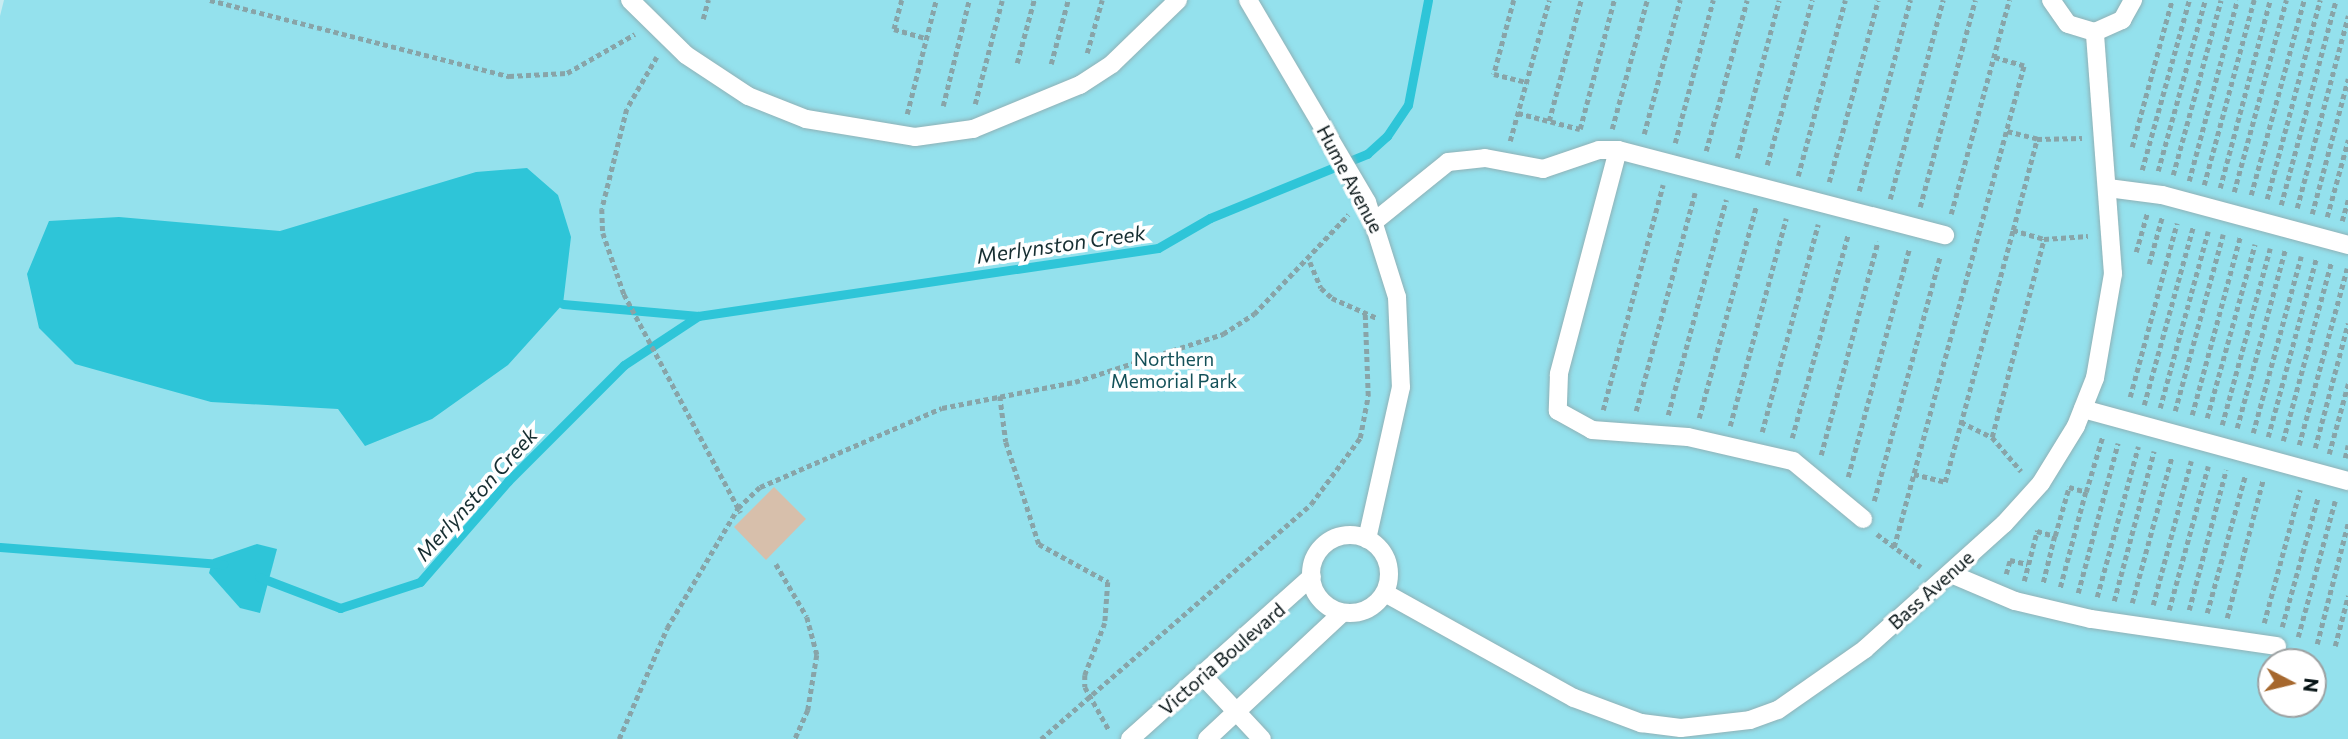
<!DOCTYPE html>
<style>
body{margin:0}
#map{position:relative;width:2348px;height:739px;overflow:hidden;background:#c8ecf1;font-family:Commissioner,sans-serif}
div>[style]{position:absolute}
[style*='--x']{left:calc(var(--x)*1px);top:calc(var(--y)*1px);width:calc(var(--w)*1px);rotate:calc(var(--a)*1deg)}
.green>*{inset:0;background:#94e1ed}
.water>*{inset:0;background:#2ec5d8}
.stream>*{height:9px;margin:-4.5px;padding:0 4.5px;transform-origin:4.5px;border-radius:4.5px;background:#2ec5d8}
.building>*{inset:0;background:#d7bfab}
.path>*{height:4.5px;margin-top:-2.25px;transform-origin:0;background:repeating-linear-gradient(90deg,#88a4a8 0 5px,transparent 0 8.5px)}
.roads{filter:drop-shadow(0 0 2px #8fb1b6) drop-shadow(0 0 2px #8fb1b6)}
.service>*{height:18px;margin:-9px;padding:0 9px;transform-origin:9px;border-radius:9px;background:#fff}
.service>.ring{margin:-9px;padding:0;box-sizing:content-box;background:none;border:18px solid #fff;border-radius:50%}
span{translate:-50% -50%;white-space:nowrap;text-align:center;line-height:1.15;-webkit-text-stroke:7px #fff;paint-order:stroke}
.street-label{font-size:19px;color:#071416}
.park-label{font-size:19px;color:#135058}
.water-label{font-size:21px;color:#162e31;font-style:italic}
.north{position:absolute;left:2257px;top:648px;width:70px;height:70px;box-sizing:border-box;background:#fff;border:2px solid #9ca1a2;border-radius:50%;rotate:97deg;font-size:19px;font-weight:700;line-height:28px;text-align:center;color:#071416}
.north::after{content:'';display:block;margin:auto;width:24px;height:32px;background:#a6682e;clip-path:polygon(50% 0,100% 100%,50% 72%,0 100%)}
</style>
<div id="map">
<div class="green">
<i style="clip-path:polygon(evenodd,4px 0,2348px 0,2348px 739px,0 739px,0 16px,4px 0,2271px 662px,2313px 662px,2313px 704px,2271px 704px,2271px 662px)"></i>
</div>
<div class="water">
<i style="clip-path:polygon(527px 168px,558px 195px,571px 237px,563px 304px,508px 365px,432px 419px,365px 446px,338px 409px,211px 402px,75px 364px,39px 328px,27px 274px,49px 221px,119px 217px,280px 231px,476px 172px)"></i>
<i style="clip-path:polygon(257px 544px,277px 549px,260px 613px,240px 608px,209px 573px,213px 559px)"></i>
</div>
<div class="stream">
<i style="--x:563;--y:304;--w:136;--a:5.1"></i>
<i style="--x:698;--y:316;--w:465;--a:-8.4"></i>
<i style="--x:1158;--y:248;--w:60;--a:-30"></i>
<i style="--x:1210;--y:218;--w:170;--a:-22.2"></i>
<i style="--x:1367;--y:154;--w:27;--a:-42"></i>
<i style="--x:1387;--y:136;--w:37;--a:-56"></i>
<i style="--x:1408;--y:105;--w:107;--a:-79.2"></i>
<i style="--x:0;--y:547;--w:224;--a:4.4"></i>
<i style="--x:259;--y:577;--w:87;--a:20.9"></i>
<i style="--x:340;--y:608;--w:84;--a:-18"></i>
<i style="--x:420;--y:582;--w:134;--a:-48.9"></i>
<i style="--x:508;--y:481;--w:164;--a:-45"></i>
<i style="--x:624;--y:365;--w:89;--a:-33.5"></i>
</div>
<div class="building">
<i style="clip-path:polygon(774px 487px,806px 519px,766px 560px,734px 527px)"></i>
</div>
<div class="path">
<i style="--x:210;--y:0;--w:309;--a:14.3"></i>
<i style="--x:509;--y:76;--w:58;--a:-3"></i>
<i style="--x:567;--y:73;--w:78;--a:-29.8"></i>
<i style="--x:902;--y:0;--w:30;--a:105"></i>
<i style="--x:894;--y:29;--w:33;--a:16"></i>
<i style="--x:1514;--y:0;--w:77;--a:105.1"></i>
<i style="--x:1494;--y:74;--w:34;--a:14"></i>
<i style="--x:703;--y:19;--w:20;--a:-75"></i>
<i style="--x:1087;--y:53;--w:55;--a:-74.2"></i>
<i style="--x:657;--y:57;--w:60;--a:120"></i>
<i style="--x:627;--y:109;--w:103;--a:104"></i>
<i style="--x:602;--y:209;--w:24;--a:88"></i>
<i style="--x:603;--y:233;--w:65;--a:71"></i>
<i style="--x:624;--y:294;--w:248;--a:61.9"></i>
<i style="--x:1017;--y:63;--w:65;--a:-74.9"></i>
<i style="--x:1051;--y:64;--w:66;--a:-75.1"></i>
<i style="--x:975;--y:104;--w:107;--a:-75.4"></i>
<i style="--x:943;--y:106;--w:109;--a:-76.2"></i>
<i style="--x:1518;--y:113;--w:64;--a:14.5"></i>
<i style="--x:1580;--y:129;--w:133;--a:-75.2"></i>
<i style="--x:907;--y:114;--w:118;--a:-75.7"></i>
<i style="--x:1549;--y:121;--w:125;--a:-75.2"></i>
<i style="--x:1612;--y:129;--w:134;--a:-74.8"></i>
<i style="--x:1644;--y:134;--w:139;--a:-75"></i>
<i style="--x:2037;--y:139;--w:45;--a:-1.3"></i>
<i style="--x:1510;--y:141;--w:146;--a:-74.5"></i>
<i style="--x:1675;--y:143;--w:148;--a:-75.1"></i>
<i style="--x:2132;--y:147;--w:152;--a:-74.8"></i>
<i style="--x:1706;--y:151;--w:156;--a:-74.8"></i>
<i style="--x:1737;--y:158;--w:163;--a:-75.1"></i>
<i style="--x:1767;--y:165;--w:171;--a:-74.7"></i>
<i style="--x:2142;--y:170;--w:176;--a:-74.5"></i>
<i style="--x:2158;--y:171;--w:177;--a:-74.6"></i>
<i style="--x:2173;--y:175;--w:181;--a:-74.7"></i>
<i style="--x:1798;--y:176;--w:182;--a:-75"></i>
<i style="--x:2189;--y:181;--w:187;--a:-75.1"></i>
<i style="--x:1829;--y:182;--w:188;--a:-74.9"></i>
<i style="--x:2204;--y:185;--w:192;--a:-74.9"></i>
<i style="--x:2220;--y:188;--w:195;--a:-75.1"></i>
<i style="--x:1859;--y:191;--w:198;--a:-75"></i>
<i style="--x:2234;--y:192;--w:199;--a:-74.8"></i>
<i style="--x:2251;--y:195;--w:202;--a:-74.8"></i>
<i style="--x:1890;--y:199;--w:206;--a:-75.1"></i>
<i style="--x:2267;--y:199;--w:206;--a:-75.1"></i>
<i style="--x:2281;--y:205;--w:212;--a:-75"></i>
<i style="--x:1920;--y:207;--w:214;--a:-75.1"></i>
<i style="--x:2297;--y:208;--w:199;--a:-75.1"></i>
<i style="--x:1951;--y:214;--w:222;--a:-74.8"></i>
<i style="--x:2312;--y:214;--w:140;--a:-75.1"></i>
<i style="--x:2327;--y:217;--w:80;--a:-74.7"></i>
<i style="--x:2342;--y:221;--w:22;--a:-74"></i>
<i style="--x:2013;--y:230;--w:32;--a:16"></i>
<i style="--x:2044;--y:239;--w:44;--a:-3.9"></i>
<i style="--x:2136;--y:252;--w:40;--a:-74"></i>
<i style="--x:1310;--y:262;--w:28;--a:67"></i>
<i style="--x:1321;--y:288;--w:15;--a:42"></i>
<i style="--x:1332;--y:298;--w:49;--a:24"></i>
<i style="--x:2149;--y:264;--w:49;--a:-74.5"></i>
<i style="--x:1000;--y:396;--w:46;--a:82.6"></i>
<i style="--x:1006;--y:442;--w:107;--a:72.1"></i>
<i style="--x:1039;--y:544;--w:79;--a:28.8"></i>
<i style="--x:1108;--y:582;--w:41;--a:94.2"></i>
<i style="--x:1105;--y:623;--w:56;--a:111"></i>
<i style="--x:1085;--y:675;--w:12;--a:90"></i>
<i style="--x:1085;--y:687;--w:49;--a:60.8"></i>
<i style="--x:2130;--y:397;--w:180;--a:-74.9"></i>
<i style="--x:2144;--y:405;--w:185;--a:-74.6"></i>
<i style="--x:2160;--y:408;--w:183;--a:-74.8"></i>
<i style="--x:1603;--y:410;--w:233;--a:-75.1"></i>
<i style="--x:1636;--y:411;--w:226;--a:-74.9"></i>
<i style="--x:2175;--y:411;--w:183;--a:-74.8"></i>
<i style="--x:1668;--y:415;--w:223;--a:-74.9"></i>
<i style="--x:2192;--y:415;--w:184;--a:-74.9"></i>
<i style="--x:1699;--y:418;--w:219;--a:-74.9"></i>
<i style="--x:2207;--y:418;--w:180;--a:-74.6"></i>
<i style="--x:1961;--y:422;--w:34;--a:26"></i>
<i style="--x:1992;--y:437;--w:205;--a:-75.3"></i>
<i style="--x:2222;--y:425;--w:183;--a:-74.8"></i>
<i style="--x:1730;--y:426;--w:215;--a:-74.9"></i>
<i style="--x:2237;--y:428;--w:184;--a:-74.9"></i>
<i style="--x:1762;--y:432;--w:215;--a:-74.9"></i>
<i style="--x:2253;--y:433;--w:183;--a:-74.8"></i>
<i style="--x:1992;--y:437;--w:45;--a:49.5"></i>
<i style="--x:2268;--y:437;--w:184;--a:-74.9"></i>
<i style="--x:1792;--y:438;--w:212;--a:-74.6"></i>
<i style="--x:2283;--y:441;--w:184;--a:-74.9"></i>
<i style="--x:2299;--y:445;--w:183;--a:-74.8"></i>
<i style="--x:2315;--y:448;--w:129;--a:-75.2"></i>
<i style="--x:2329;--y:454;--w:73;--a:-74.8"></i>
<i style="--x:1821;--y:455;--w:221;--a:-75.1"></i>
<i style="--x:2345;--y:458;--w:13;--a:-77"></i>
<i style="--x:1914;--y:474;--w:32;--a:14"></i>
<i style="--x:1945;--y:482;--w:261;--a:-74.9"></i>
<i style="--x:2013;--y:230;--w:94;--a:-75.2"></i>
<i style="--x:2037;--y:139;--w:32;--a:-166"></i>
<i style="--x:1848;--y:477;--w:236;--a:-75"></i>
<i style="--x:2086;--y:492;--w:59;--a:-73.4"></i>
<i style="--x:1874;--y:501;--w:254;--a:-74.9"></i>
<i style="--x:1877;--y:534;--w:55;--a:36.9"></i>
<i style="--x:2055;--y:536;--w:51;--a:-74.1"></i>
<i style="--x:2069;--y:487;--w:18;--a:16"></i>
<i style="--x:2086;--y:492;--w:101;--a:104.9"></i>
<i style="--x:1894;--y:547;--w:498;--a:-74.9"></i>
<i style="--x:2024;--y:66;--w:32;--a:-164"></i>
<i style="--x:776;--y:564;--w:61;--a:59.7"></i>
<i style="--x:807;--y:617;--w:39;--a:75"></i>
<i style="--x:817;--y:655;--w:56;--a:99.3"></i>
<i style="--x:808;--y:710;--w:32;--a:114"></i>
<i style="--x:2006;--y:574;--w:15;--a:-74"></i>
<i style="--x:2010;--y:560;--w:18;--a:13"></i>
<i style="--x:2024;--y:581;--w:52;--a:-75.4"></i>
<i style="--x:2037;--y:531;--w:19;--a:16"></i>
<i style="--x:2055;--y:536;--w:50;--a:103.8"></i>
<i style="--x:2078;--y:593;--w:155;--a:-75.1"></i>
<i style="--x:2097;--y:597;--w:156;--a:-74.7"></i>
<i style="--x:2114;--y:601;--w:155;--a:-75.1"></i>
<i style="--x:2132;--y:603;--w:152;--a:-74.8"></i>
<i style="--x:2153;--y:605;--w:149;--a:-75.2"></i>
<i style="--x:2169;--y:610;--w:149;--a:-74.8"></i>
<i style="--x:2189;--y:610;--w:145;--a:-75.2"></i>
<i style="--x:2207;--y:613;--w:142;--a:-74.5"></i>
<i style="--x:2227;--y:618;--w:143;--a:-75.4"></i>
<i style="--x:2264;--y:623;--w:138;--a:-74.9"></i>
<i style="--x:2282;--y:627;--w:135;--a:-74.5"></i>
<i style="--x:2298;--y:637;--w:141;--a:-74.8"></i>
<i style="--x:2317;--y:644;--w:125;--a:-75.6"></i>
<i style="--x:2335;--y:646;--w:52;--a:-75.4"></i>
<i style="--x:619;--y:739;--w:121;--a:-66.6"></i>
<i style="--x:667;--y:628;--w:139;--a:-59.4"></i>
<i style="--x:738;--y:508;--w:30;--a:-44"></i>
<i style="--x:760;--y:487;--w:198;--a:-23.5"></i>
<i style="--x:942;--y:408;--w:136;--a:-11.1"></i>
<i style="--x:1075;--y:382;--w:156;--a:-18"></i>
<i style="--x:1223;--y:334;--w:37;--a:-33"></i>
<i style="--x:1254;--y:314;--w:137;--a:-46.5"></i>
<i style="--x:1041;--y:739;--w:358;--a:-41"></i>
<i style="--x:1311;--y:504;--w:82;--a:-53.4"></i>
<i style="--x:1360;--y:438;--w:43;--a:-79.2"></i>
<i style="--x:1368;--y:396;--w:82;--a:-92.1"></i>
</div>
<div class="roads">
<div class="service">
<i style="--x:630;--y:0;--w:78;--a:44.5"></i>
<i style="--x:686;--y:55;--w:74;--a:33.5"></i>
<i style="--x:748;--y:96;--w:62;--a:21.6"></i>
<i style="--x:806;--y:119;--w:110;--a:9.4"></i>
<i style="--x:915;--y:137;--w:59;--a:-7.9"></i>
<i style="--x:973;--y:129;--w:116;--a:-22.4"></i>
<i style="--x:1080;--y:85;--w:38;--a:-33"></i>
<i style="--x:1112;--y:64;--w:92;--a:-44.1"></i>
<i style="--x:1248;--y:0;--w:234;--a:59.5"></i>
<i style="--x:1367;--y:202;--w:100;--a:72.5"></i>
<i style="--x:1397;--y:297;--w:90;--a:87.5"></i>
<i style="--x:1401;--y:387;--w:156;--a:102.6"></i>
<i style="--x:2051;--y:0;--w:29;--a:55"></i>
<i style="--x:2068;--y:24;--w:28;--a:17"></i>
<i style="--x:2095;--y:32;--w:30;--a:-24"></i>
<i style="--x:2122;--y:20;--w:23;--a:-61"></i>
<i style="--x:1618;--y:150;--w:232;--a:104.8"></i>
<i style="--x:1559;--y:374;--w:37;--a:92"></i>
<i style="--x:1558;--y:411;--w:39;--a:29"></i>
<i style="--x:1592;--y:430;--w:96;--a:4.2"></i>
<i style="--x:1688;--y:437;--w:108;--a:12.9"></i>
<i style="--x:1793;--y:461;--w:91;--a:39.6"></i>
<i style="--x:2108;--y:188;--w:54;--a:7.4"></i>
<i style="--x:2162;--y:195;--w:193;--a:15"></i>
<i style="--x:1375;--y:221;--w:94;--a:-38.9"></i>
<i style="--x:1448;--y:162;--w:37;--a:-6"></i>
<i style="--x:1485;--y:158;--w:59;--a:10.7"></i>
<i style="--x:1543;--y:169;--w:59;--a:-18.7"></i>
<i style="--x:1599;--y:150;--w:19;--a:0"></i>
<i style="--x:1618;--y:150;--w:338;--a:14.6"></i>
<i style="--x:2083;--y:409;--w:275;--a:15.2"></i>
<i class="ring" style="left:1311px;top:535px;width:60px;height:60px"></i>
<i style="--x:1951;--y:574;--w:69;--a:22.9"></i>
<i style="--x:2015;--y:601;--w:78;--a:13.3"></i>
<i style="--x:2091;--y:619;--w:188;--a:8.3"></i>
<i style="--x:1385;--y:593;--w:216;--a:29.1"></i>
<i style="--x:1574;--y:698;--w:72;--a:20.5"></i>
<i style="--x:1641;--y:723;--w:40;--a:7.1"></i>
<i style="--x:1681;--y:728;--w:69;--a:-6.6"></i>
<i style="--x:1750;--y:720;--w:30;--a:-20"></i>
<i style="--x:1778;--y:710;--w:106;--a:-35"></i>
<i style="--x:1865;--y:649;--w:187;--a:-42"></i>
<i style="--x:2004;--y:524;--w:55;--a:-47.9"></i>
<i style="--x:2041;--y:483;--w:67;--a:-58.4"></i>
<i style="--x:2076;--y:426;--w:52;--a:-68.4"></i>
<i style="--x:2095;--y:378;--w:106;--a:-80.2"></i>
<i style="--x:2113;--y:274;--w:243;--a:-94.3"></i>
<i style="--x:1203;--y:676;--w:86;--a:46.9"></i>
<i style="--x:1130;--y:739;--w:244;--a:-41.8"></i>
<i style="--x:1207;--y:739;--w:185;--a:-43"></i>
</div>
</div>
<div class="street-label">
<span style="left:1350px;top:179px;rotate:62deg">Hume Avenue</span>
<span style="left:1931px;top:590px;rotate:-42deg">Bass Avenue</span>
<span style="left:1222px;top:659px;rotate:-41deg">Victoria Boulevard</span>
</div>
<div class="park-label">
<span style="left:1174px;top:370px">Northern<br>Memorial Park</span>
</div>
<div class="water-label">
<span style="left:1061px;top:244px;rotate:-8deg">Merlynston Creek</span>
<span style="left:476px;top:494px;rotate:-48deg">Merlynston Creek</span>
</div>
<div class="north">N</div>
</div>
